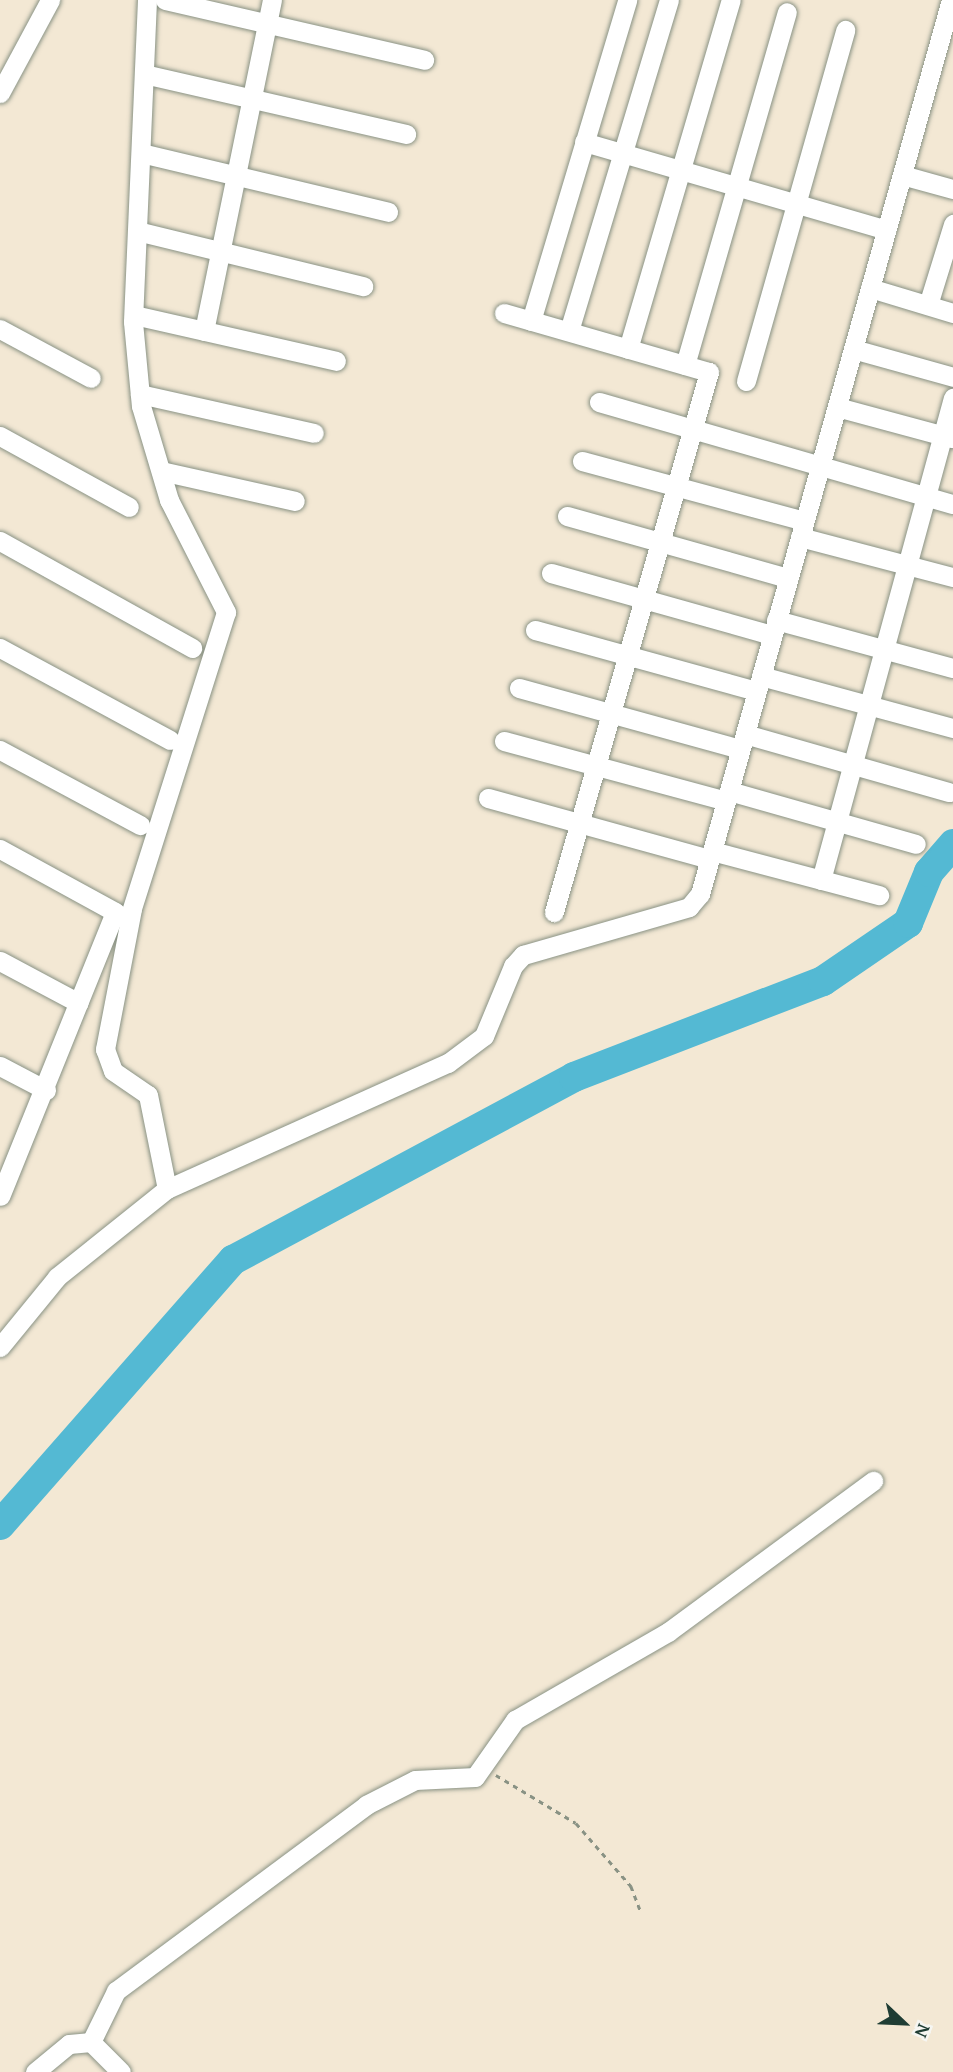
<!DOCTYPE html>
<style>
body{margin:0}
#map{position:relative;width:953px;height:2072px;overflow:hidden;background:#f3e8d4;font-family:"Gentium Book Plus",serif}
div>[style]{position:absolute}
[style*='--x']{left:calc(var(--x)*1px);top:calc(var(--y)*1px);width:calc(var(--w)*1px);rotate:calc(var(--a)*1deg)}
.river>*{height:30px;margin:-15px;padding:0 15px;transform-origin:15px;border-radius:15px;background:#54b9d3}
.path>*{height:2.5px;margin-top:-1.25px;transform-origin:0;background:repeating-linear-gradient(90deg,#899284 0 5px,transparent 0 10px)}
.roads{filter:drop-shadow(0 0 2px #899284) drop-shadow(0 0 2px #899284)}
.minor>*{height:19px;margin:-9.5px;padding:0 9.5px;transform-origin:9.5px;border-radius:9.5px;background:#fff}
span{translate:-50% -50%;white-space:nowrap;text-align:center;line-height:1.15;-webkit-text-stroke:6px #f6f6f2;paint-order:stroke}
.north{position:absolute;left:869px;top:1988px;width:70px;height:70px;-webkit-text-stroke:5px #f6f6f2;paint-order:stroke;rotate:113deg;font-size:19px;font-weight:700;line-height:28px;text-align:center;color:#1f3d34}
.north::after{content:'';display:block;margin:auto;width:24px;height:32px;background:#1f3d34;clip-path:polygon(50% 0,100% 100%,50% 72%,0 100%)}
</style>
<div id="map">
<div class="river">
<i style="--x:0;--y:1525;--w:353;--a:-48.7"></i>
<i style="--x:233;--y:1260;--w:387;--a:-28.2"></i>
<i style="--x:574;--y:1077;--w:267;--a:-21.1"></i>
<i style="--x:823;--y:981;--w:103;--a:-34.3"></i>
<i style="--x:908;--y:923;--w:55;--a:-67.6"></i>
<i style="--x:929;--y:872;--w:37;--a:-49"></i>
</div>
<div class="path">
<i style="--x:496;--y:1775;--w:93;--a:31"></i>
<i style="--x:576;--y:1823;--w:84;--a:48.9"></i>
<i style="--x:631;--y:1886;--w:28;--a:69"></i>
</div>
<div class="roads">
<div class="minor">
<i style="--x:147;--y:0;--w:322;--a:92.5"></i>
<i style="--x:133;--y:322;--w:84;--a:84.6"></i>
<i style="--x:141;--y:406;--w:98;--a:73.4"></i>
<i style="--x:169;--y:500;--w:126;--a:63"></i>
<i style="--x:226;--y:612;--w:312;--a:107.6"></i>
<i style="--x:132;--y:909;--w:143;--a:100.9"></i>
<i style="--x:105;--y:1049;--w:23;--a:70"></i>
<i style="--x:113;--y:1071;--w:42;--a:34.4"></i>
<i style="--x:148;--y:1095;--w:96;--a:78.6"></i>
<i style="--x:165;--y:0;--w:266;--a:13"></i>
<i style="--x:144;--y:74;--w:269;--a:12.9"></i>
<i style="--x:0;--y:93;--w:106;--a:-61.7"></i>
<i style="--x:584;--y:142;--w:315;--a:16.2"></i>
<i style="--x:141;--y:153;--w:254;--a:13.4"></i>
<i style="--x:902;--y:175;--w:53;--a:15.4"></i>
<i style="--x:137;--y:231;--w:233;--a:13.7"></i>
<i style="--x:870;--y:288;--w:87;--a:16.8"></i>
<i style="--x:928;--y:305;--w:85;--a:-72.8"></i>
<i style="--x:504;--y:313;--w:213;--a:16.1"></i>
<i style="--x:709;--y:372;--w:562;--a:106.02"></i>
<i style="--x:134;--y:315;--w:207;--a:12.8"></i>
<i style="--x:531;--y:321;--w:335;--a:-73.3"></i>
<i style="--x:0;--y:329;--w:103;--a:28.3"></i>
<i style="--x:204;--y:331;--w:338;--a:-78.4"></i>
<i style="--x:569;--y:331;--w:346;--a:-73.2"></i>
<i style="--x:628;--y:349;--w:364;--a:-73.6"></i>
<i style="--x:853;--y:349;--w:104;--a:15.6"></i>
<i style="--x:685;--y:365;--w:367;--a:-73.9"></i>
<i style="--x:746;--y:381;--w:365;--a:-74.2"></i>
<i style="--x:140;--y:394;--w:178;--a:12.6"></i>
<i style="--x:599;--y:402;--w:368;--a:16.1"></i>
<i style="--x:837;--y:407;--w:119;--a:15.1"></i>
<i style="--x:0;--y:436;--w:147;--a:28.8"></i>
<i style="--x:582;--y:461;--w:230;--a:15.1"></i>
<i style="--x:161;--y:471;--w:137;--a:12.6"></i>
<i style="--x:567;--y:516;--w:230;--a:15.7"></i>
<i style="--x:800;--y:537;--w:158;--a:14.7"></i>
<i style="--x:0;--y:541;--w:220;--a:29.1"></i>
<i style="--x:551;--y:573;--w:230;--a:15.7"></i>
<i style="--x:776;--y:620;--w:183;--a:15.2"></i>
<i style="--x:535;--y:630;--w:230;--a:15.4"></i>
<i style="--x:0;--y:648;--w:193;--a:28.4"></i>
<i style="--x:761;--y:676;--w:199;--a:15.2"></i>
<i style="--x:519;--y:688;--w:229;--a:15.4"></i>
<i style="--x:745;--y:734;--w:212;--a:15.9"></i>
<i style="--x:504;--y:741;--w:230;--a:15.1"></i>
<i style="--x:0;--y:750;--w:159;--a:28.2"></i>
<i style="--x:729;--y:791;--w:194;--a:15.8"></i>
<i style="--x:488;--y:798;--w:230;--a:15.4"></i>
<i style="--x:0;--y:849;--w:131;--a:28.7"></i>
<i style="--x:115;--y:912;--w:306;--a:112"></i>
<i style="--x:712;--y:851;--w:173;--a:14.8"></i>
<i style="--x:821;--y:880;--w:500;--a:-74.7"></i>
<i style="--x:0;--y:961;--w:89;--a:28"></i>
<i style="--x:0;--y:1066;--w:52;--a:27.6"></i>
<i style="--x:0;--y:1347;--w:90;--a:-50.8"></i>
<i style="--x:57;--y:1277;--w:141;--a:-38.7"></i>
<i style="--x:167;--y:1189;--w:308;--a:-24.2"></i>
<i style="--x:448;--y:1063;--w:45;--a:-36.9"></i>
<i style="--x:484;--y:1036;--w:76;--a:-67.5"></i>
<i style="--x:513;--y:966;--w:15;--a:-48"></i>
<i style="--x:523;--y:955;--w:173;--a:-16.1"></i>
<i style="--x:689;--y:907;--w:17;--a:-50"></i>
<i style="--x:700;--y:894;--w:929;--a:-74.32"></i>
<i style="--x:91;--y:2042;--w:42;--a:45"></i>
<i style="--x:35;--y:2072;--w:44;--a:-39.5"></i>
<i style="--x:69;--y:2044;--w:22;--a:-5"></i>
<i style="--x:91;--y:2042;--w:57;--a:-63.9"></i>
<i style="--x:116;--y:1991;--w:312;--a:-36.6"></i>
<i style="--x:366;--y:1805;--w:55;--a:-27"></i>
<i style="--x:415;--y:1780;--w:60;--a:-2.9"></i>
<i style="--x:475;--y:1777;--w:70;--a:-54.9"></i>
<i style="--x:515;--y:1720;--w:177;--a:-29.9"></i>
<i style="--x:668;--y:1632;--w:255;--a:-36.4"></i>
</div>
</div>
<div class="north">N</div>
</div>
